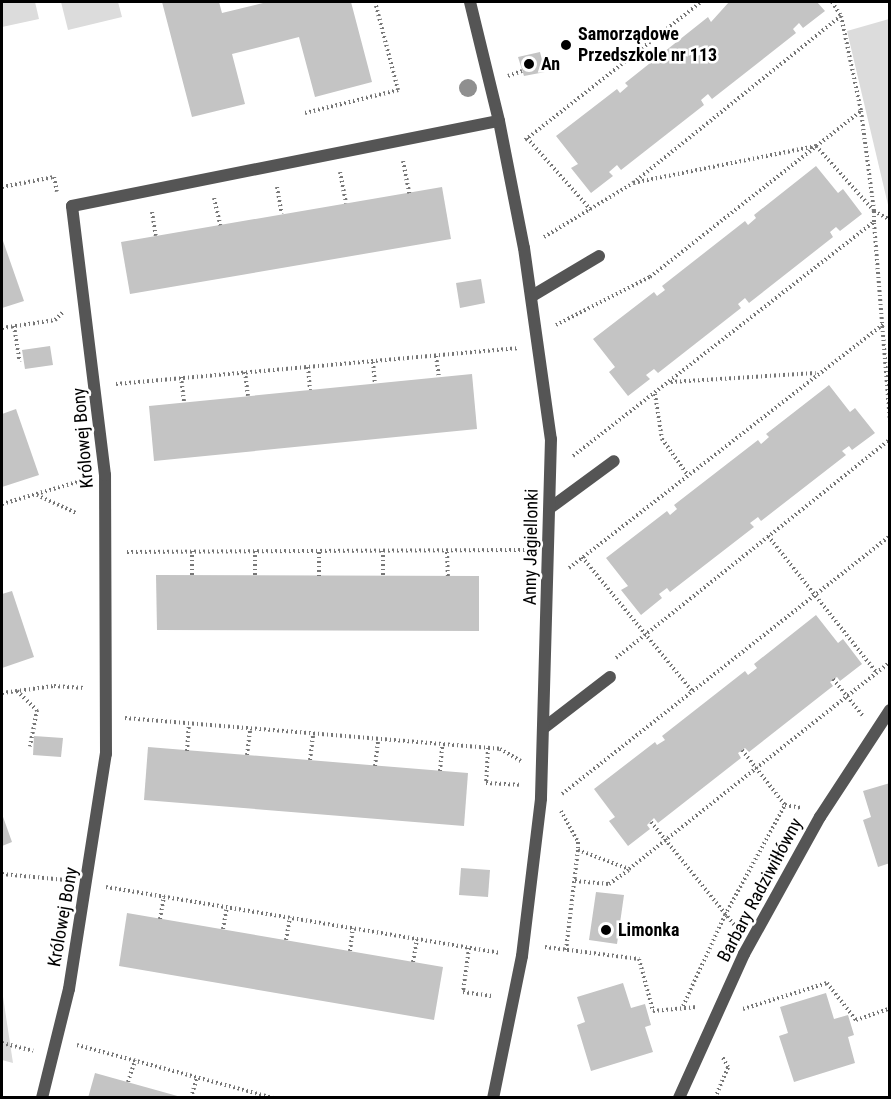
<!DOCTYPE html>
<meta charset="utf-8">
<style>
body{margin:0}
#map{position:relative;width:891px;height:1099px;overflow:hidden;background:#fff;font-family:"Roboto Condensed",sans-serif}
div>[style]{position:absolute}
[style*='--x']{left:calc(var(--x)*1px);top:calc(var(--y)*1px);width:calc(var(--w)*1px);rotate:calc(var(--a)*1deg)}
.green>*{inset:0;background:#dcdcdc}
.building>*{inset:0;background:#c4c4c4}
.path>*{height:4px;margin-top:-2px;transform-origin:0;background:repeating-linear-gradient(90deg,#777 0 1.5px,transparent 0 4.5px)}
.lane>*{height:12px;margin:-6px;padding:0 6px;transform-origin:6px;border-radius:6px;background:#555}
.street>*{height:12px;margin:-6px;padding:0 6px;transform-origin:6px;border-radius:6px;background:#555}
.trees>*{width:18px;height:18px;margin:-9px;border-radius:50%;background:#8f8f8f}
.dots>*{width:16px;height:16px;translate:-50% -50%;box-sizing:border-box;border:3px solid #fff;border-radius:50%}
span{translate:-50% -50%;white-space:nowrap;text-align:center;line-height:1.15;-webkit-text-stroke:5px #fff;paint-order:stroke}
.poi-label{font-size:18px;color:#000;font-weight:700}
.left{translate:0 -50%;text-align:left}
.street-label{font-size:18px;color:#000}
.frame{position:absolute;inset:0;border:3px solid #000;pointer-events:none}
</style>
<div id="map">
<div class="green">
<i style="clip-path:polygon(2px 2px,35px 2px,39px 19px,2px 27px)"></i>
<i style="clip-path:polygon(61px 2px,118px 2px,122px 17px,68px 30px)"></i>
<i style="clip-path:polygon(889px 19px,890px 19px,889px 209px,847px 31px)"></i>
<i style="clip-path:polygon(2px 990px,13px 1063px,2px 1060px)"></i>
</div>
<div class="building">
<i style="clip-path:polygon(162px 2px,219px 2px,222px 13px,267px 2px,351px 2px,372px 82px,315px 97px,299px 37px,232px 54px,245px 104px,192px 117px)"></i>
<i style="clip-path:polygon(729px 2px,817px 2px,825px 11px,803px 28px,799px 23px,793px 29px,796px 33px,712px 99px,708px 94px,701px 100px,704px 105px,621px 170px,617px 165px,609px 172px,613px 176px,591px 193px,571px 168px,578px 164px,556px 136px,617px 89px,620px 93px,628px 86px,625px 83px,708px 17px,711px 22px)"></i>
<i style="clip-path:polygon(540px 52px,545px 72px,524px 76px,518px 57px)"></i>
<i style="clip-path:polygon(816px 166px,838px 193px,843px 189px,862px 214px,840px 231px,836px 227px,830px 232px,833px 237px,749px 303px,745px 298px,738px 304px,741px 308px,658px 373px,654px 369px,646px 375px,650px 379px,628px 396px,609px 372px,615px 367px,593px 339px,654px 292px,657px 296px,665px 290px,662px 286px,745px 221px,748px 225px,756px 218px,754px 215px)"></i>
<i style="clip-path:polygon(442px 187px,451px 239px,130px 294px,121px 242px)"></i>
<i style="clip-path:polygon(2px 238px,24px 301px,2px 308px)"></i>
<i style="clip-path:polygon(481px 279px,485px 303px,460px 308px,456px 283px)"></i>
<i style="clip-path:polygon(50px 346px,53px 365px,25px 369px,22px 350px)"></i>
<i style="clip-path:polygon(472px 374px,477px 429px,154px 461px,149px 406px)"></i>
<i style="clip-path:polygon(829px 385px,850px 412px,855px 408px,875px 433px,852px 450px,849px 446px,842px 451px,846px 455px,761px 521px,758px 517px,750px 523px,754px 527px,670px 592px,667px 588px,659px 594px,662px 598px,641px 615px,621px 590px,628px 586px,606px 558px,667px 511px,670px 515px,677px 509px,674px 505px,758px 440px,761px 444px,769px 437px,766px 434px)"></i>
<i style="clip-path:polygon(16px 409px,39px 475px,2px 487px,2px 414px)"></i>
<i style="clip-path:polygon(156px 575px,479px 576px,479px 631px,157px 630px)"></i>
<i style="clip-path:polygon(12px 591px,34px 657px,2px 668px,2px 594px)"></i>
<i style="clip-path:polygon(816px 615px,838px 643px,843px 639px,862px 664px,840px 681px,837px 677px,830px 682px,833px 686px,749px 752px,745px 748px,738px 753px,741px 758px,658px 823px,654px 818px,647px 825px,650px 829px,628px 846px,609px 821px,615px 817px,594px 789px,655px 742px,657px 745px,665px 740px,662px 736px,745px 671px,748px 675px,757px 668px,754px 664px)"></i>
<i style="clip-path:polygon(34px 736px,63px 738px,61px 757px,33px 755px)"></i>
<i style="clip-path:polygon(148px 747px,468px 773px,464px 826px,144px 800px)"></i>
<i style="clip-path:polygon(890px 783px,890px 863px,878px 867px,863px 820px,871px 817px,863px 791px)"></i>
<i style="clip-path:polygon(2px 814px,12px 842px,2px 846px)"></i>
<i style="clip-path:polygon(461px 868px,490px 870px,488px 897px,459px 895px)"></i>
<i style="clip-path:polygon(596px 892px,624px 895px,617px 944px,589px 940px)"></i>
<i style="clip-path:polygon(127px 913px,443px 967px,434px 1020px,119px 966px)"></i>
<i style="clip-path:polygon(623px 983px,631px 1008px,645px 1004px,651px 1025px,645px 1027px,653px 1052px,591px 1071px,577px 1025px,585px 1022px,577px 997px)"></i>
<i style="clip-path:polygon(826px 993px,834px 1019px,848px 1015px,854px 1035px,848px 1037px,855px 1063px,794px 1082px,779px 1036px,788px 1033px,780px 1007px)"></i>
<i style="clip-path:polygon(95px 1073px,181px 1097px,181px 1098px,88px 1098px)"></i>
</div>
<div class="path">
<i style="--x:832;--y:2;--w:17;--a:57"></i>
<i style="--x:841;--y:16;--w:97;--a:78.1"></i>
<i style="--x:861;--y:111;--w:101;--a:82.6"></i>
<i style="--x:874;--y:211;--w:18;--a:29"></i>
<i style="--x:508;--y:76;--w:15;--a:-20"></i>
<i style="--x:305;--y:113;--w:96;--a:-13.9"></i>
<i style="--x:398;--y:90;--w:91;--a:-104.6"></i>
<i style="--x:527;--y:138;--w:96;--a:48.4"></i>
<i style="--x:525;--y:140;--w:224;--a:-38.1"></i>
<i style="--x:403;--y:161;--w:33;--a:79"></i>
<i style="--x:340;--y:172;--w:32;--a:79"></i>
<i style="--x:2;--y:187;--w:53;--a:-10.9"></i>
<i style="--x:54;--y:177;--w:15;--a:79"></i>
<i style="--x:277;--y:187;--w:27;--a:80"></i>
<i style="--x:214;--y:198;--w:28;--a:77"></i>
<i style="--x:152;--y:212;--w:24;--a:81"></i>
<i style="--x:874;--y:223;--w:201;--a:85.4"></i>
<i style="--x:544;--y:237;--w:104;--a:-31.2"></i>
<i style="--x:633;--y:183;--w:267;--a:-38.8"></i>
<i style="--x:556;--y:325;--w:106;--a:-27.1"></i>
<i style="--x:650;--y:277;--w:268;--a:-38.2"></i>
<i style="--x:14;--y:326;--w:36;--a:81"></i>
<i style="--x:2;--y:328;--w:54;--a:-8.6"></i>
<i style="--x:55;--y:320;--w:11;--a:-45"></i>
<i style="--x:436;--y:356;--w:21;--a:82"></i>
<i style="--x:373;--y:362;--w:22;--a:85"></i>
<i style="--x:308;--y:367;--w:23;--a:85"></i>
<i style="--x:245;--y:372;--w:24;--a:83"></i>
<i style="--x:181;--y:377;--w:26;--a:83"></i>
<i style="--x:671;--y:382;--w:145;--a:-3.6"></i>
<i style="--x:116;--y:384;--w:403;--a:-5.1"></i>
<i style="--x:655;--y:394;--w:46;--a:81.2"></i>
<i style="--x:662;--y:439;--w:43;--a:54.5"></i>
<i style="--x:573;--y:456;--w:381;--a:-37.9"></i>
<i style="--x:874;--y:222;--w:11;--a:-90"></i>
<i style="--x:874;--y:211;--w:87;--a:-131.7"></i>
<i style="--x:816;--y:146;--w:187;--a:168.6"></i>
<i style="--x:37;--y:495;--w:43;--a:24.8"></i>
<i style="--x:2;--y:504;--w:85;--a:-16.3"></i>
<i style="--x:768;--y:536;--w:174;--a:51.5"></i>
<i style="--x:192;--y:551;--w:24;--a:90"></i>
<i style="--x:255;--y:551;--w:24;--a:90"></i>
<i style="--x:383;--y:551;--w:25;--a:90"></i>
<i style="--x:127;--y:552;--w:401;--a:-0.3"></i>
<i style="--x:447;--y:552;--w:24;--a:88"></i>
<i style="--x:582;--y:557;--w:173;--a:50.6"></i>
<i style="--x:569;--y:568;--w:398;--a:-37.8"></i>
<i style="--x:319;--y:576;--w:25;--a:-90"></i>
<i style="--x:616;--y:658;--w:351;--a:-38.6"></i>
<i style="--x:833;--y:679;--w:48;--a:51"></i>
<i style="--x:17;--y:691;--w:28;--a:44"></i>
<i style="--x:37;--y:710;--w:37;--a:101"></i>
<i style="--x:2;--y:693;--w:52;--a:-7.7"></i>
<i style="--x:54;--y:686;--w:30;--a:4"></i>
<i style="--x:125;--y:718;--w:376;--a:4.7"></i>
<i style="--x:500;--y:749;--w:24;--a:30"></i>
<i style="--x:488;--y:748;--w:35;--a:93"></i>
<i style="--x:486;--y:783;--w:33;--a:3"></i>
<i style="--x:742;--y:750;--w:70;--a:52"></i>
<i style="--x:785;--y:805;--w:17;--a:10"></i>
<i style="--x:187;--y:751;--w:27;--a:-86"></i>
<i style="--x:247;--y:755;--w:25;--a:-83"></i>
<i style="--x:310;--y:760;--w:25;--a:-83"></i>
<i style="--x:375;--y:766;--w:26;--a:-83"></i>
<i style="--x:440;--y:771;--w:25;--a:-85"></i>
<i style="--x:562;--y:794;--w:417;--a:-38.2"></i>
<i style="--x:561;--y:811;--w:35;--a:61"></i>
<i style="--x:578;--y:842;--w:8;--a:90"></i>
<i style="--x:578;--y:850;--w:54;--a:20.4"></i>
<i style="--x:629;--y:869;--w:333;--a:-38.4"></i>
<i style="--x:651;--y:822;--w:135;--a:51"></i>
<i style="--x:2;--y:874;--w:64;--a:5.4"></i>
<i style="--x:575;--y:881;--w:34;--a:5"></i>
<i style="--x:609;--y:884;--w:24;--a:-35"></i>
<i style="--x:106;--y:887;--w:400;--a:9.5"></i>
<i style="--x:160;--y:919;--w:23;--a:-80"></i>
<i style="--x:223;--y:929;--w:22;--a:-80"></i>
<i style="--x:286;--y:940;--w:23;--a:-80"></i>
<i style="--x:545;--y:947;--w:95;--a:7.3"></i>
<i style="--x:639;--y:959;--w:54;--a:74.9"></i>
<i style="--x:653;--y:1011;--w:44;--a:-5.2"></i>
<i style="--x:469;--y:948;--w:44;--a:97.8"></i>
<i style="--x:463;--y:992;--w:29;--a:8"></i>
<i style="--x:566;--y:950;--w:101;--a:-83.2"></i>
<i style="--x:350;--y:951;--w:23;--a:-83"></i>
<i style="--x:413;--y:962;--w:23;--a:-80"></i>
<i style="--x:683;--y:1006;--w:100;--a:-65.2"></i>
<i style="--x:725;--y:915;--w:125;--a:-61.4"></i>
<i style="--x:743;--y:1009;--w:88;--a:-17.2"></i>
<i style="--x:827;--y:983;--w:47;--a:51.9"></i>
<i style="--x:856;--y:1020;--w:36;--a:-19"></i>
<i style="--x:2;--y:1043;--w:32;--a:14"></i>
<i style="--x:77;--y:1045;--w:204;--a:15.1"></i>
<i style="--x:128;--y:1082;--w:23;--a:-72"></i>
<i style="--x:191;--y:1098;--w:22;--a:-74"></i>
<i style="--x:715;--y:1098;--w:34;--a:-67"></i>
<i style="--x:728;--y:1067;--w:13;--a:-119"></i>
</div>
<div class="lane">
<i style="--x:532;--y:296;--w:78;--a:-30.8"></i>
<i style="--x:550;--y:508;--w:79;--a:-36.3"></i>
<i style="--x:545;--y:727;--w:82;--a:-37.6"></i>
</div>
<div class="street">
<i style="--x:470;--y:2;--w:122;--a:76.3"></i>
<i style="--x:499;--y:121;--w:129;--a:78.9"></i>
<i style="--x:524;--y:248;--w:193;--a:82"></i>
<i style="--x:551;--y:439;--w:360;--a:91.6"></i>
<i style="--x:541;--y:799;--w:158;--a:96.9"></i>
<i style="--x:522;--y:956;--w:145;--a:101.5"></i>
<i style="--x:42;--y:1098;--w:112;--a:-76.1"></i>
<i style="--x:69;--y:989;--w:238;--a:-81.1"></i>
<i style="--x:106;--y:754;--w:279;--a:-90.2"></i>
<i style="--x:105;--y:475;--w:271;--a:-97"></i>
<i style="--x:72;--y:206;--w:435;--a:-11.3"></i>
<i style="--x:679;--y:1098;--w:158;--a:-65.7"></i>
<i style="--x:744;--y:954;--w:157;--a:-61"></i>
<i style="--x:820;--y:817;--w:128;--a:-56.8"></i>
</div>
<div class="trees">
<i style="left:468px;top:88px"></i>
</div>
<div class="dots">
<i style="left:566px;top:45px;background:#000"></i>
<i style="left:529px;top:64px;background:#000"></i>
<i style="left:606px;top:930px;background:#000"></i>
</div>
<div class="poi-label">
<span class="left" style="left:578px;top:45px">Samorządowe<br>Przedszkole nr 113</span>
<span class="left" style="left:541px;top:64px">An</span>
<span class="left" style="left:618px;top:930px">Limonka</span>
</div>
<div class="street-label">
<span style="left:83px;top:438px;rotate:-95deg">Królowej Bony</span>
<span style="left:531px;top:547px;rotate:-89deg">Anny Jagiellonki</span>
<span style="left:760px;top:890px;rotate:-62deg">Barbary Radziwiłłówny</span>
<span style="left:63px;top:917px;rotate:-80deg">Królowej Bony</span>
</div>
<div class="frame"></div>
</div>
